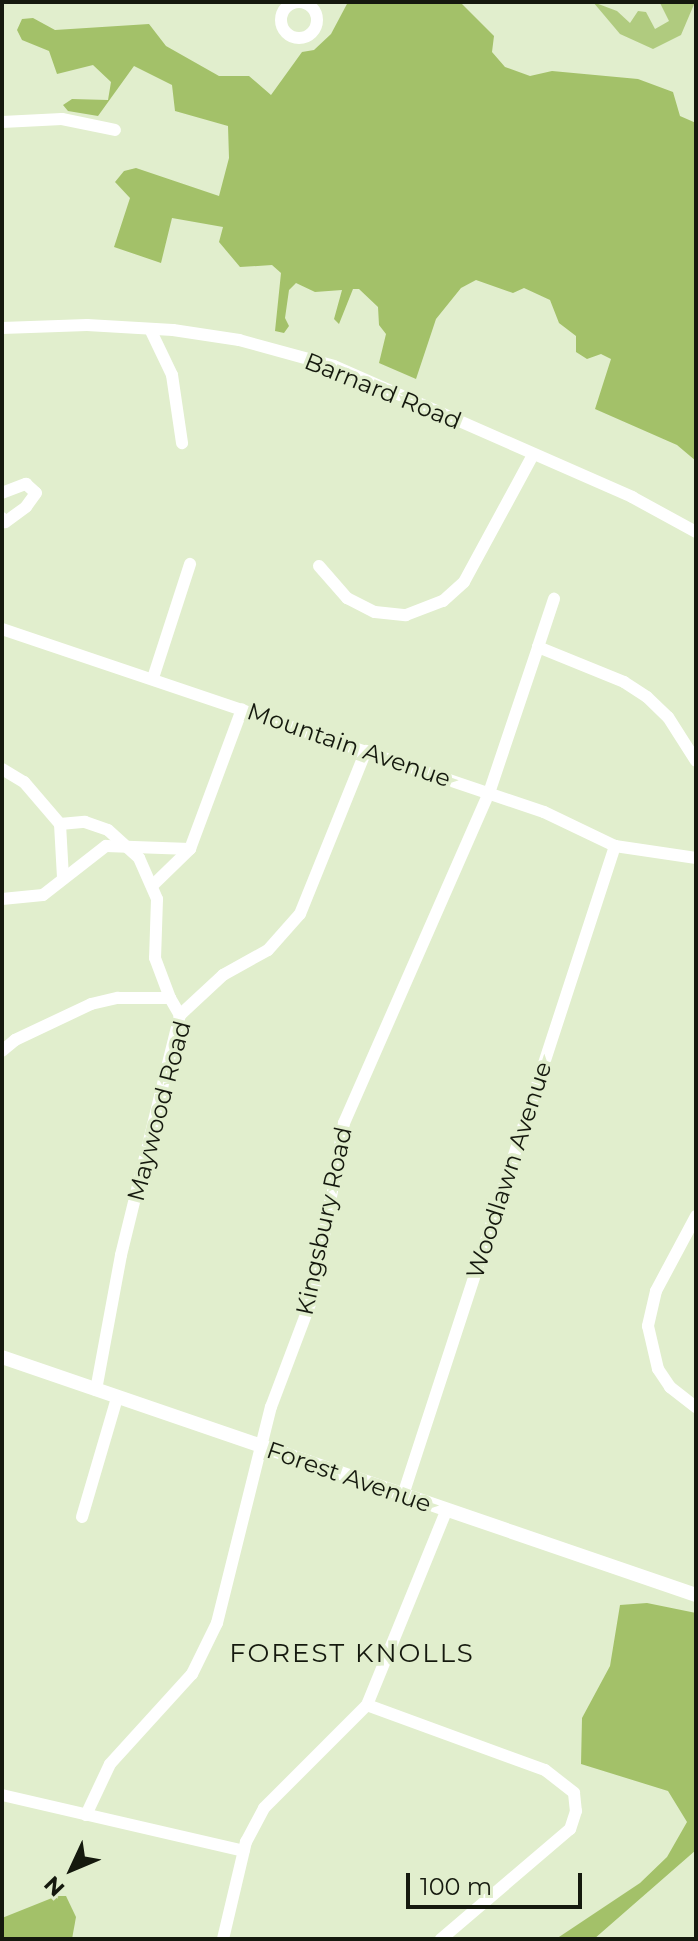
<!DOCTYPE html>
<style>
body{margin:0}
#map{position:relative;width:698px;height:1941px;overflow:hidden;background:#e1eecd;font-family:Montserrat,sans-serif}
div>[style]{position:absolute}
[style*='--x']{left:calc(var(--x)*1px);top:calc(var(--y)*1px);width:calc(var(--w)*1px);rotate:calc(var(--a)*1deg)}
.green>*{inset:0;background:#b0cb7f}
.forest>*{inset:0;background:#a3c169}
.minor>*{height:12px;margin:-6px;padding:0 6px;transform-origin:6px;border-radius:6px;background:#fff}
.minor>.ring{margin:-6px;padding:0;box-sizing:content-box;background:none;border:12px solid #fff;border-radius:50%}
.tertiary>*{height:14px;margin:-7px;padding:0 7px;transform-origin:7px;border-radius:7px;background:#fff}
span{translate:-50% -50%;white-space:nowrap;text-align:center;line-height:1.15;-webkit-text-stroke:7px #e1eecd;paint-order:stroke}
.street-label{font-size:24px;color:#15190e}
.neighbourhood-label{font-size:26px;color:#15190e;letter-spacing:2px}
.frame{position:absolute;inset:0;border:4px solid #15190e;pointer-events:none}
.north{position:absolute;left:32px;top:1829px;width:80px;height:80px;-webkit-text-stroke:6px #e1eecd;paint-order:stroke;rotate:226deg;font-size:22px;font-weight:700;line-height:32px;text-align:center;color:#15190e}
.north::after{content:'';display:block;margin:auto;width:28px;height:36px;background:#15190e;clip-path:polygon(50% 0,100% 100%,50% 72%,0 100%)}
.scale{position:absolute;left:406px;top:1873px;width:176px;height:36px;box-sizing:border-box;border:4px solid #15190e;border-top:0;padding-left:10px;font-size:24px;line-height:28px;white-space:nowrap;color:#15190e;-webkit-text-stroke:6px #e1eecd;paint-order:stroke}
</style>
<div id="map">
<div class="green">
<i style="clip-path:polygon(593px 2px,617px 11px,630px 23px,638px 11px,646px 12px,655px 29px,669px 21px,660px 3px,695px 2px,681px 35px,653px 49px,620px 34px)"></i>
</div>
<div class="forest">
<i style="clip-path:polygon(348px 2px,460px 2px,494px 36px,492px 52px,505px 67px,530px 76px,552px 71px,638px 79px,673px 92px,680px 116px,696px 123px,696px 461px,677px 445px,595px 409px,611px 359px,601px 354px,587px 359px,576px 352px,576px 336px,559px 323px,550px 300px,524px 288px,513px 293px,476px 280px,461px 288px,436px 319px,416px 379px,379px 363px,386px 334px,379px 325px,378px 307px,359px 289px,353px 289px,339px 324px,334px 319px,342px 290px,315px 292px,296px 283px,289px 290px,285px 318px,289px 326px,284px 333px,275px 331px,281px 273px,272px 265px,240px 267px,219px 242px,223px 227px,172px 218px,161px 263px,114px 247px,130px 198px,115px 182px,124px 171px,136px 168px,219px 196px,229px 158px,228px 126px,175px 111px,172px 85px,134px 66px,98px 116px,68px 111px,63px 105px,72px 99px,108px 100px,111px 82px,93px 65px,57px 74px,49px 51px,22px 40px,17px 30px,22px 19px,33px 18px,55px 30px,149px 24px,166px 46px,219px 76px,249px 76px,271px 95px,302px 52px,314px 50px,331px 34px)"></i>
<i style="clip-path:polygon(647px 1603px,696px 1613px,696px 1850px,594px 1939px,556px 1939px,640px 1883px,667px 1857px,687px 1822px,668px 1791px,581px 1764px,582px 1718px,610px 1666px,620px 1605px)"></i>
<i style="clip-path:polygon(57px 1896px,66px 1896px,76px 1917px,72px 1939px,2px 1939px,2px 1918px)"></i>
</div>
<div class="minor">
<i class="ring" style="left:281px;top:2px;width:24px;height:24px"></i>
<i style="--x:2;--y:122;--w:60;--a:-2.9"></i>
<i style="--x:62;--y:119;--w:54;--a:11.7"></i>
<i style="--x:2;--y:328;--w:85;--a:-2"></i>
<i style="--x:87;--y:325;--w:86;--a:3.3"></i>
<i style="--x:173;--y:330;--w:67;--a:8.6"></i>
<i style="--x:239;--y:340;--w:98;--a:15.3"></i>
<i style="--x:334;--y:366;--w:326;--a:23.7"></i>
<i style="--x:632;--y:497;--w:73;--a:28.7"></i>
<i style="--x:150;--y:329;--w:51;--a:64.4"></i>
<i style="--x:172;--y:375;--w:69;--a:81.6"></i>
<i style="--x:2;--y:493;--w:26;--a:-21"></i>
<i style="--x:26;--y:484;--w:13;--a:42"></i>
<i style="--x:36;--y:493;--w:17;--a:126"></i>
<i style="--x:26;--y:507;--w:26;--a:144"></i>
<i style="--x:5;--y:522;--w:5;--a:-127"></i>
<i style="--x:319;--y:566;--w:43;--a:48.8"></i>
<i style="--x:347;--y:598;--w:31;--a:27"></i>
<i style="--x:375;--y:612;--w:31;--a:6"></i>
<i style="--x:406;--y:615;--w:40;--a:-21"></i>
<i style="--x:443;--y:601;--w:28;--a:-42"></i>
<i style="--x:464;--y:582;--w:142;--a:-61.5"></i>
<i style="--x:2;--y:629;--w:572;--a:18.66"></i>
<i style="--x:544;--y:812;--w:79;--a:25.6"></i>
<i style="--x:615;--y:846;--w:82;--a:8.4"></i>
<i style="--x:538;--y:647;--w:51;--a:-71.6"></i>
<i style="--x:153;--y:678;--w:120;--a:-72"></i>
<i style="--x:2;--y:769;--w:26;--a:31"></i>
<i style="--x:24;--y:782;--w:55;--a:49.4"></i>
<i style="--x:60;--y:824;--w:25;--a:-5"></i>
<i style="--x:85;--y:822;--w:24;--a:19"></i>
<i style="--x:108;--y:830;--w:42;--a:42.1"></i>
<i style="--x:139;--y:858;--w:45;--a:66.3"></i>
<i style="--x:157;--y:899;--w:59;--a:91.9"></i>
<i style="--x:155;--y:958;--w:43;--a:69.4"></i>
<i style="--x:60;--y:824;--w:54;--a:86.8"></i>
<i style="--x:153;--y:885;--w:52;--a:-44.2"></i>
<i style="--x:190;--y:849;--w:149;--a:-69.6"></i>
<i style="--x:2;--y:899;--w:41;--a:-5.6"></i>
<i style="--x:43;--y:895;--w:80;--a:-37.9"></i>
<i style="--x:106;--y:846;--w:84;--a:2"></i>
<i style="--x:2;--y:1051;--w:17;--a:-40"></i>
<i style="--x:15;--y:1040;--w:84;--a:-25.3"></i>
<i style="--x:91;--y:1004;--w:28;--a:-13"></i>
<i style="--x:118;--y:998;--w:52;--a:0"></i>
<i style="--x:170;--y:998;--w:20;--a:60"></i>
<i style="--x:696;--y:1216;--w:85;--a:118.1"></i>
<i style="--x:656;--y:1291;--w:36;--a:103"></i>
<i style="--x:648;--y:1326;--w:44;--a:76.9"></i>
<i style="--x:658;--y:1369;--w:22;--a:56"></i>
<i style="--x:670;--y:1387;--w:33;--a:38"></i>
<i style="--x:96;--y:1390;--w:137;--a:-79.5"></i>
<i style="--x:121;--y:1255;--w:247;--a:-76.2"></i>
<i style="--x:180;--y:1015;--w:59;--a:-42.9"></i>
<i style="--x:223;--y:975;--w:51;--a:-29.1"></i>
<i style="--x:268;--y:950;--w:48;--a:-48.4"></i>
<i style="--x:300;--y:914;--w:176;--a:-68"></i>
<i style="--x:403;--y:1495;--w:683;--a:-71.91"></i>
<i style="--x:82;--y:1517;--w:124;--a:-73.6"></i>
<i style="--x:367;--y:1705;--w:189;--a:20.1"></i>
<i style="--x:545;--y:1770;--w:37;--a:38"></i>
<i style="--x:574;--y:1793;--w:18;--a:84"></i>
<i style="--x:576;--y:1811;--w:19;--a:108"></i>
<i style="--x:570;--y:1829;--w:170;--a:139.5"></i>
<i style="--x:2;--y:1795;--w:248;--a:13"></i>
<i style="--x:86;--y:1815;--w:56;--a:-64.8"></i>
<i style="--x:110;--y:1764;--w:122;--a:-47.7"></i>
<i style="--x:192;--y:1674;--w:57;--a:-63.9"></i>
<i style="--x:217;--y:1623;--w:223;--a:-76"></i>
<i style="--x:271;--y:1407;--w:122;--a:-69.3"></i>
<i style="--x:314;--y:1293;--w:173;--a:-80"></i>
<i style="--x:344;--y:1123;--w:360;--a:-66.3"></i>
<i style="--x:489;--y:793;--w:154;--a:-71.4"></i>
<i style="--x:538;--y:647;--w:93;--a:22.1"></i>
<i style="--x:624;--y:682;--w:27;--a:33"></i>
<i style="--x:647;--y:697;--w:29;--a:44"></i>
<i style="--x:668;--y:717;--w:52;--a:57.5"></i>
<i style="--x:223;--y:1939;--w:100;--a:-76.7"></i>
<i style="--x:246;--y:1842;--w:38;--a:-62"></i>
<i style="--x:264;--y:1808;--w:146;--a:-45"></i>
<i style="--x:367;--y:1705;--w:209;--a:-67.8"></i>
</div>
<div class="tertiary">
<i style="--x:2;--y:1357;--w:734;--a:18.93"></i>
</div>
<div class="street-label">
<span style="left:383px;top:391px;rotate:22deg">Barnard Road</span>
<span style="left:349px;top:745px;rotate:19deg">Mountain Avenue</span>
<span style="left:159px;top:1111px;rotate:-75deg">Maywood Road</span>
<span style="left:509px;top:1170px;rotate:-72deg">Woodlawn Avenue</span>
<span style="left:324px;top:1221px;rotate:-78deg">Kingsbury Road</span>
<span style="left:349px;top:1477px;rotate:19deg">Forest Avenue</span>
</div>
<div class="neighbourhood-label">
<span style="left:352px;top:1654px">FOREST KNOLLS</span>
</div>
<div class="frame"></div>
<div class="north">N</div>
<div class="scale">100 m</div>
</div>
